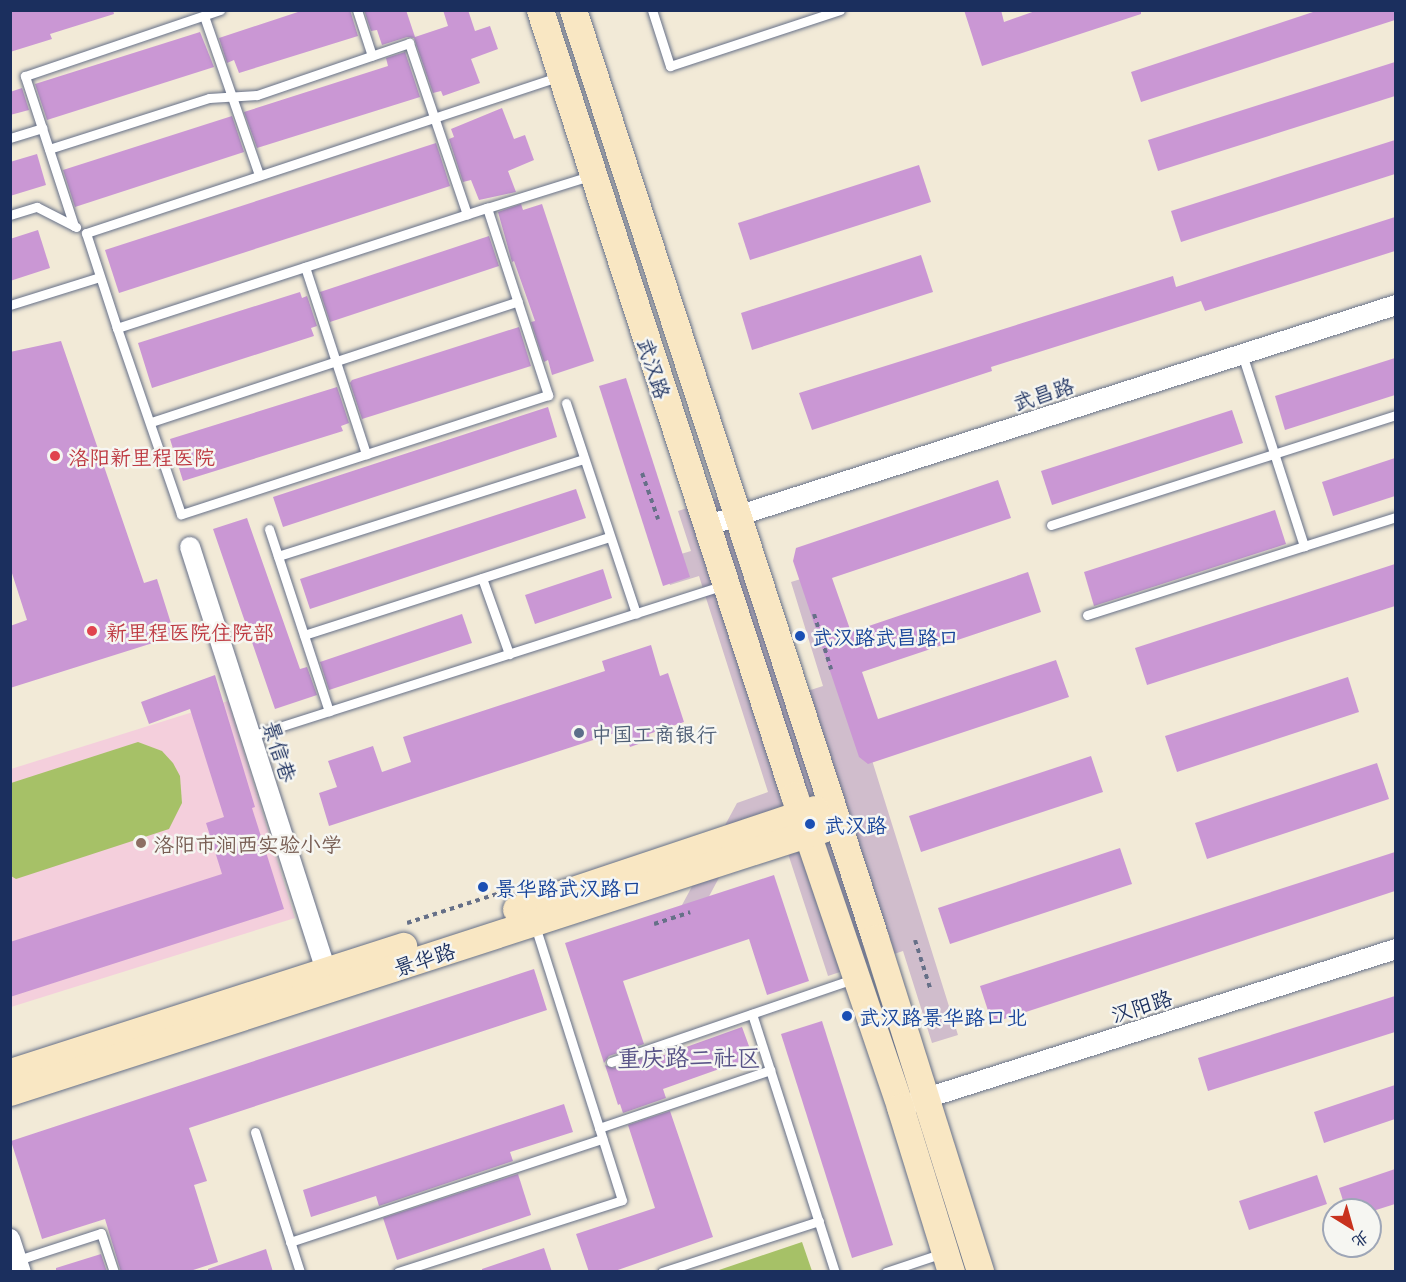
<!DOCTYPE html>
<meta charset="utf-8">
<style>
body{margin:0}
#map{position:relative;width:1406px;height:1282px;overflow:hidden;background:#f2ead7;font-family:"Playpen Sans","LXGW WenKai TC",sans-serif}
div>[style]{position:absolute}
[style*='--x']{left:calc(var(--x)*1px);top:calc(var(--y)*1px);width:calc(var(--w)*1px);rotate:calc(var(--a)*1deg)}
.built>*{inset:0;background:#f4cfdc}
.industrial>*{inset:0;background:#d0bdcc}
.green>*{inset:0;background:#a6c167}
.building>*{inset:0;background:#ca97d4}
.path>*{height:4px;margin-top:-2px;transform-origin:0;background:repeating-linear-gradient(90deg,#667088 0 4.5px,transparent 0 9px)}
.roads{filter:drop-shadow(0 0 2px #667088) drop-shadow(0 0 2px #667088)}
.service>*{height:9px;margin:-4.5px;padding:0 4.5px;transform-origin:4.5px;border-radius:4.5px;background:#fff}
.minor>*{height:20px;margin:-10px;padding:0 10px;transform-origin:10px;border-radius:10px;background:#fff}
.secondary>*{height:27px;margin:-13.5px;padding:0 13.5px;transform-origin:13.5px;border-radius:13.5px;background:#f9e7c3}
.dots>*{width:16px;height:16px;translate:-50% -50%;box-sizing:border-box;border:3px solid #f6f6f2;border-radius:50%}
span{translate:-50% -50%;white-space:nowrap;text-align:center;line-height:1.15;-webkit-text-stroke:5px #f6f6f2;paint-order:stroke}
.street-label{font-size:21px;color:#1b2f5e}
.health-label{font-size:21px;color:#be3a42}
.left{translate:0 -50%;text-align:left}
.transit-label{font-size:21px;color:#164399}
.service-label{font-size:21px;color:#4e5e75}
.education-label{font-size:21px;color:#785e54}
.quarter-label{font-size:24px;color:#585387}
.frame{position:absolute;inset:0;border:12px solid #1b2f5e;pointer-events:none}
.north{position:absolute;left:1322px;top:1198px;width:60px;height:60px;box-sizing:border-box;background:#f6f6f2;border:2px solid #9ea6b7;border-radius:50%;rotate:143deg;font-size:16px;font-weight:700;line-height:24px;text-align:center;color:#1b2f5e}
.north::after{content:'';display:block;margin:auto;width:21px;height:27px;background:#c8321e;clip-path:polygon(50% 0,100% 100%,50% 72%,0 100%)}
</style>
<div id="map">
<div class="built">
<i style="clip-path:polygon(228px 701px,295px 918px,11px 1007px,11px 769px)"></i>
</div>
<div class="industrial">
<i style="clip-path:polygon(629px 466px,681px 554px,691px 551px,678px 511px,717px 498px,796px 734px,798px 694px,823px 686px,791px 582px,814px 575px,958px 1035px,932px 1043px,903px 951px,828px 976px,776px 817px,746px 827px,697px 919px,682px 905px,737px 803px,768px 792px,699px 576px,670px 585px)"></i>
</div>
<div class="green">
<i style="clip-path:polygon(138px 742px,162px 751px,173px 763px,180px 776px,182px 803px,169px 829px,16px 879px,11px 876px,11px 783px)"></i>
<i style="clip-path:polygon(802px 1242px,812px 1271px,716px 1271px)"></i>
</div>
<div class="building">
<i style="clip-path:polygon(10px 10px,113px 10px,114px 14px,50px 34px,52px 39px,10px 52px)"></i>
<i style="clip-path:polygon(304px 10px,350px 10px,358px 36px,239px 73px,234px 60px,227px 63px,219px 38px)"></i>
<i style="clip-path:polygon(364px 10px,406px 10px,415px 37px,448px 26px,443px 10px,468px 10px,475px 31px,490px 26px,498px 49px,471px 59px,480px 83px,443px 96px,441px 91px,433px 93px,414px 38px,407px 37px,382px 45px,377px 30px,371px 31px)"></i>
<i style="clip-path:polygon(964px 10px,1001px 10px,1004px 22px,1038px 10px,1141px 10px,1141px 14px,982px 66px)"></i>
<i style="clip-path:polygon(1319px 10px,1395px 10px,1395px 20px,1141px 102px,1131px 72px)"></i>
<i style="clip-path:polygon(200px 32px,214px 67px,47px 120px,35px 84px)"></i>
<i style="clip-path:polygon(405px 52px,420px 97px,257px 148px,244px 112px,388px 66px,386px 58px)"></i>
<i style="clip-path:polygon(1395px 62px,1395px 96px,1158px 171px,1148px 140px)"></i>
<i style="clip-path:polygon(22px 88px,29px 110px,10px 115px,10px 92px)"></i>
<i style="clip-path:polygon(502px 108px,514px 139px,525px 135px,534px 160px,508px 171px,516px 192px,479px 200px,471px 180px,463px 182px,449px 139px,454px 137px,451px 129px)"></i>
<i style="clip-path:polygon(232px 116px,244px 152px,75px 207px,63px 170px)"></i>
<i style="clip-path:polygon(1395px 140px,1395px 174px,1181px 242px,1171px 211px)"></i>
<i style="clip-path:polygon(436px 143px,450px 186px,119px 293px,105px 250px)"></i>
<i style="clip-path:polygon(37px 154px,46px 185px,10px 196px,10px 162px)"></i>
<i style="clip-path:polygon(919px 165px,931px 202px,750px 260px,738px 223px)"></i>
<i style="clip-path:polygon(521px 204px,523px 210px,542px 204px,594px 361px,552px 375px,548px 360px,544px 362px,531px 322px,535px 321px,514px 261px,512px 262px,498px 212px)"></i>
<i style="clip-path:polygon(1395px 217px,1395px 251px,1205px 311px,1201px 301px,991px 367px,992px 371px,812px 430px,799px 393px,1173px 276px,1176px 287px)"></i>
<i style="clip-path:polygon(38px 230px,50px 268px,10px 281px,10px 239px)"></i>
<i style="clip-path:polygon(489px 236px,499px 266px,330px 322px,320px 292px)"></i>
<i style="clip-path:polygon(921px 255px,933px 292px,752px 350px,741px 313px)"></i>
<i style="clip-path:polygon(300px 292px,302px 298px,307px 296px,317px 326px,311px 328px,314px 336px,152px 388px,138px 343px)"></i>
<i style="clip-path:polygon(519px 327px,531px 366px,362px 419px,350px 383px,352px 380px)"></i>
<i style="clip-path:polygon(61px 341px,144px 583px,157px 579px,175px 636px,10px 688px,10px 626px,27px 620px,10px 567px,10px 352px)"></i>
<i style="clip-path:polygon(1395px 358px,1395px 395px,1285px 430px,1275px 396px)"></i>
<i style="clip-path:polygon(626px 378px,690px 577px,663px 586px,599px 386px)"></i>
<i style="clip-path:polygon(337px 387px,349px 423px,341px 426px,343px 431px,183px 481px,170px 439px)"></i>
<i style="clip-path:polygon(548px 407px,557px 437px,283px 527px,273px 497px)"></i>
<i style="clip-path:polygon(1232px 410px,1243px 443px,1052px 505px,1041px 471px)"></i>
<i style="clip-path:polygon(1395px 458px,1395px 496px,1333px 516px,1322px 482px)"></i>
<i style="clip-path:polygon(998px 480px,1011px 518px,832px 578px,851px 632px,1028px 572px,1041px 612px,862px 672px,878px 719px,1056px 660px,1069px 697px,868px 764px,859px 757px,793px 561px,796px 548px)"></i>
<i style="clip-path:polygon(576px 489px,586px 518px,310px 609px,300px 579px)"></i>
<i style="clip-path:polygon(1275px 510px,1286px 544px,1094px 606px,1084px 572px)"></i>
<i style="clip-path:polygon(247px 518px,300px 669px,307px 667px,317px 695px,275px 709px,213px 529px)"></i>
<i style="clip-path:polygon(1395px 564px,1395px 606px,1147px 685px,1135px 648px)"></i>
<i style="clip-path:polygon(603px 569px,612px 598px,535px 624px,525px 595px)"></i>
<i style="clip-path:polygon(462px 614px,472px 643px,329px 690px,320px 662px)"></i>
<i style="clip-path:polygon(651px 645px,660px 676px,668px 673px,684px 722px,649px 734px,650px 740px,630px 747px,624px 730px,329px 826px,319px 793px,337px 787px,328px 761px,373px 746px,382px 772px,411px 762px,403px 737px,605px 671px,602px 661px)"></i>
<i style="clip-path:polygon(215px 675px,255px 807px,252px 808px,284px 909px,10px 997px,10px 942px,222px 874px,206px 823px,224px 817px,190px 709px,149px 724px,141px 702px)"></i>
<i style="clip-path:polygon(1348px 677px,1359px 712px,1177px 772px,1165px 736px)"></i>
<i style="clip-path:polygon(1091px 756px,1103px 792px,921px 852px,909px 816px)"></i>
<i style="clip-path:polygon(1377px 763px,1389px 799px,1207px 859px,1195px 823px)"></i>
<i style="clip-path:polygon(1120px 848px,1132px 884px,950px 944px,938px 908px)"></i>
<i style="clip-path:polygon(1395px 852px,1395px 891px,992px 1023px,980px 986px)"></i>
<i style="clip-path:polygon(774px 875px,809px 981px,767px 995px,749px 939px,623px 981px,644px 1044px,609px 1056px,604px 1063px,565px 943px)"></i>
<i style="clip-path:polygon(534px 969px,547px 1010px,189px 1128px,207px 1181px,194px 1185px,218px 1262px,187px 1272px,121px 1272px,105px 1219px,42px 1239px,11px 1141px)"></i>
<i style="clip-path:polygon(1395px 996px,1395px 1032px,1208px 1091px,1198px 1058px)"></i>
<i style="clip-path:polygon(822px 1021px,893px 1245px,852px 1258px,781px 1034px)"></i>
<i style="clip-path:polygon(742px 1027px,753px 1057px,663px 1089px,666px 1098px,623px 1113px,620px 1104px,618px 1105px,605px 1065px,613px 1068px,648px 1056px,650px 1060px)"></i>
<i style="clip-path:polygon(1395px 1085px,1395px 1119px,1324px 1143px,1314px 1112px)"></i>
<i style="clip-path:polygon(564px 1104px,573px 1132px,510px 1152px,513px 1161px,379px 1206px,376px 1196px,311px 1217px,303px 1190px)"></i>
<i style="clip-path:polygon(670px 1111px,713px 1237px,612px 1272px,589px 1272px,576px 1234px,655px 1208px,628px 1125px)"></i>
<i style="clip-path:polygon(1395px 1169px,1395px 1204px,1376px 1210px,1346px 1210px,1339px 1188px)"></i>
<i style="clip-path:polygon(518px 1174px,531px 1215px,397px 1260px,383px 1218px)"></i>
<i style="clip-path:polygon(1317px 1175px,1327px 1204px,1249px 1230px,1239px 1201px)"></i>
<i style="clip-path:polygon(544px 1248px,552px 1272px,482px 1272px,482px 1269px)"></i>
<i style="clip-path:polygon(266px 1249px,273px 1272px,208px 1272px,208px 1269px)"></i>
<i style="clip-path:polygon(101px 1254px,107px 1272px,56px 1272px,56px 1268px)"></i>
</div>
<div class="path">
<i style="--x:642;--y:473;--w:49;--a:70.8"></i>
<i style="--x:814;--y:614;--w:58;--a:72.8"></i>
<i style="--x:407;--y:923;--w:98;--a:-17.9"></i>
<i style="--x:654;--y:924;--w:38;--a:-18"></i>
<i style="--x:915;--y:940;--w:53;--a:72.6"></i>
</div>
<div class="roads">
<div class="service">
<i style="--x:357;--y:10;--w:48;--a:71.9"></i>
<i style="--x:652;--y:10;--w:59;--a:72.2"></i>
<i style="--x:670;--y:66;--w:179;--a:-18.2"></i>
<i style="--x:204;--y:16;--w:168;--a:70.9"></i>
<i style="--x:10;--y:138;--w:34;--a:-17"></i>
<i style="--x:49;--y:149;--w:168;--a:-17.7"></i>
<i style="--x:209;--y:98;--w:48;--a:-3.6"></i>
<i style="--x:257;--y:95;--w:161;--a:-18.9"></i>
<i style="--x:409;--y:43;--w:181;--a:71.3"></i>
<i style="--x:487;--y:208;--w:197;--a:71.9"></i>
<i style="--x:548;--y:395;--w:386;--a:162"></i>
<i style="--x:181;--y:514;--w:197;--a:-109"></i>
<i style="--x:117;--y:328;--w:389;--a:-18"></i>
<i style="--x:487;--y:208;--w:108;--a:-17.3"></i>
<i style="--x:10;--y:215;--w:28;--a:-17"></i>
<i style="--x:37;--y:207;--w:44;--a:27.1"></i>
<i style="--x:74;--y:226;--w:158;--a:-108.1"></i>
<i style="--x:25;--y:76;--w:206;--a:-18.7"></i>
<i style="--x:305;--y:267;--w:197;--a:71.9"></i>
<i style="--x:10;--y:305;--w:94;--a:-17.3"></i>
<i style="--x:117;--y:328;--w:100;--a:-108.1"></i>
<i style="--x:86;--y:233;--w:497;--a:-18.3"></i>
<i style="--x:1242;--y:354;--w:202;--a:72.1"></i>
<i style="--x:1304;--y:546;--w:96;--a:-17.5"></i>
<i style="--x:566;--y:403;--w:222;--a:71.6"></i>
<i style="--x:151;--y:422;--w:386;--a:-18.2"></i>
<i style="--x:1051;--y:525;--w:362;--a:-17.7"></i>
<i style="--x:269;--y:529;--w:192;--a:71.8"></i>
<i style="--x:278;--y:556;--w:321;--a:-17.6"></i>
<i style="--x:482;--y:578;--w:81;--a:70.4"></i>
<i style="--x:1087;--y:615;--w:228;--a:-17.6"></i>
<i style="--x:304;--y:635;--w:321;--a:-17.8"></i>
<i style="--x:251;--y:736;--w:496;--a:-17.7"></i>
<i style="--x:752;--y:1014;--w:271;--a:72.2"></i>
<i style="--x:611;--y:1062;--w:256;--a:-18.9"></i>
<i style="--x:599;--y:1128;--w:181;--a:-18.7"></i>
<i style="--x:255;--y:1132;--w:147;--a:72.2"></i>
<i style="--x:290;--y:1242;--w:329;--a:-18.3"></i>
<i style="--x:18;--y:1260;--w:87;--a:-18"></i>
<i style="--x:101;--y:1233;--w:41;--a:71.6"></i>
<i style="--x:398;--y:1272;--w:235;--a:-17.8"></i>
<i style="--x:622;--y:1200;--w:287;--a:-107.6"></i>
<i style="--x:662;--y:1272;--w:165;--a:-18"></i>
<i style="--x:886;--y:1272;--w:60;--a:-18.4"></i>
</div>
<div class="minor">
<i style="--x:706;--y:526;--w:725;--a:-17.76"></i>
<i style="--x:190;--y:547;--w:444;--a:72.2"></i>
<i style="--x:914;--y:1102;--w:506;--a:-17.61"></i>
<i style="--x:10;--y:1239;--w:35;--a:72"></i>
</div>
<div class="secondary">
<i style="--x:540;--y:10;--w:825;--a:72.07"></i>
<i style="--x:794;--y:795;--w:330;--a:71.2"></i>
<i style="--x:900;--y:1107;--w:173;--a:72.8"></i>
<i style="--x:573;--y:10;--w:976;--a:71.97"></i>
<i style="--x:875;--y:938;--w:350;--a:72.5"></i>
<i style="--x:516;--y:909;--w:315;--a:-18.5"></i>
<i style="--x:10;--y:1072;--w:413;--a:-17.8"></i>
<i style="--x:10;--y:1092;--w:854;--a:-17.95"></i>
</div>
</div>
<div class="dots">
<i style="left:55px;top:456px;background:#e0444e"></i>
<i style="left:92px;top:631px;background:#e0444e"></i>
<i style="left:800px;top:636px;background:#1a4fb4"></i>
<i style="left:579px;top:733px;background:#5c6f8a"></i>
<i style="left:810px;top:824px;background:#1a4fb4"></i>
<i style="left:141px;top:843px;background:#8d6e63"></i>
<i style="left:483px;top:887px;background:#1a4fb4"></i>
<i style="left:847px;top:1016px;background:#1a4fb4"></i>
</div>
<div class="street-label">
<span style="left:655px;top:368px;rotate:72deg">武汉路</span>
<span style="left:1043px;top:393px;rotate:-18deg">武昌路</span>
<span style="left:281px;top:751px;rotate:72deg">景信巷</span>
<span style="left:424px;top:958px;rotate:-18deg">景华路</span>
<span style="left:1141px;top:1005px;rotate:-18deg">汉阳路</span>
</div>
<div class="health-label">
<span class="left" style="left:68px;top:456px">洛阳新里程医院</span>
<span class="left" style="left:106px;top:631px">新里程医院住院部</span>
</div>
<div class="transit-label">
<span class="left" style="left:812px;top:636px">武汉路武昌路口</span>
<span class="left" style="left:824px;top:824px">武汉路</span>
<span class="left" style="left:495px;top:887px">景华路武汉路口</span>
<span class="left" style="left:859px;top:1016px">武汉路景华路口北</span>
</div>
<div class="service-label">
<span class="left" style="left:591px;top:733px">中国工商银行</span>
</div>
<div class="education-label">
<span class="left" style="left:153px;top:843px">洛阳市涧西实验小学</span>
</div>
<div class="quarter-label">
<span style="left:689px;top:1057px">重庆路二社区</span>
</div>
<div class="frame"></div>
<div class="north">北</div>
</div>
